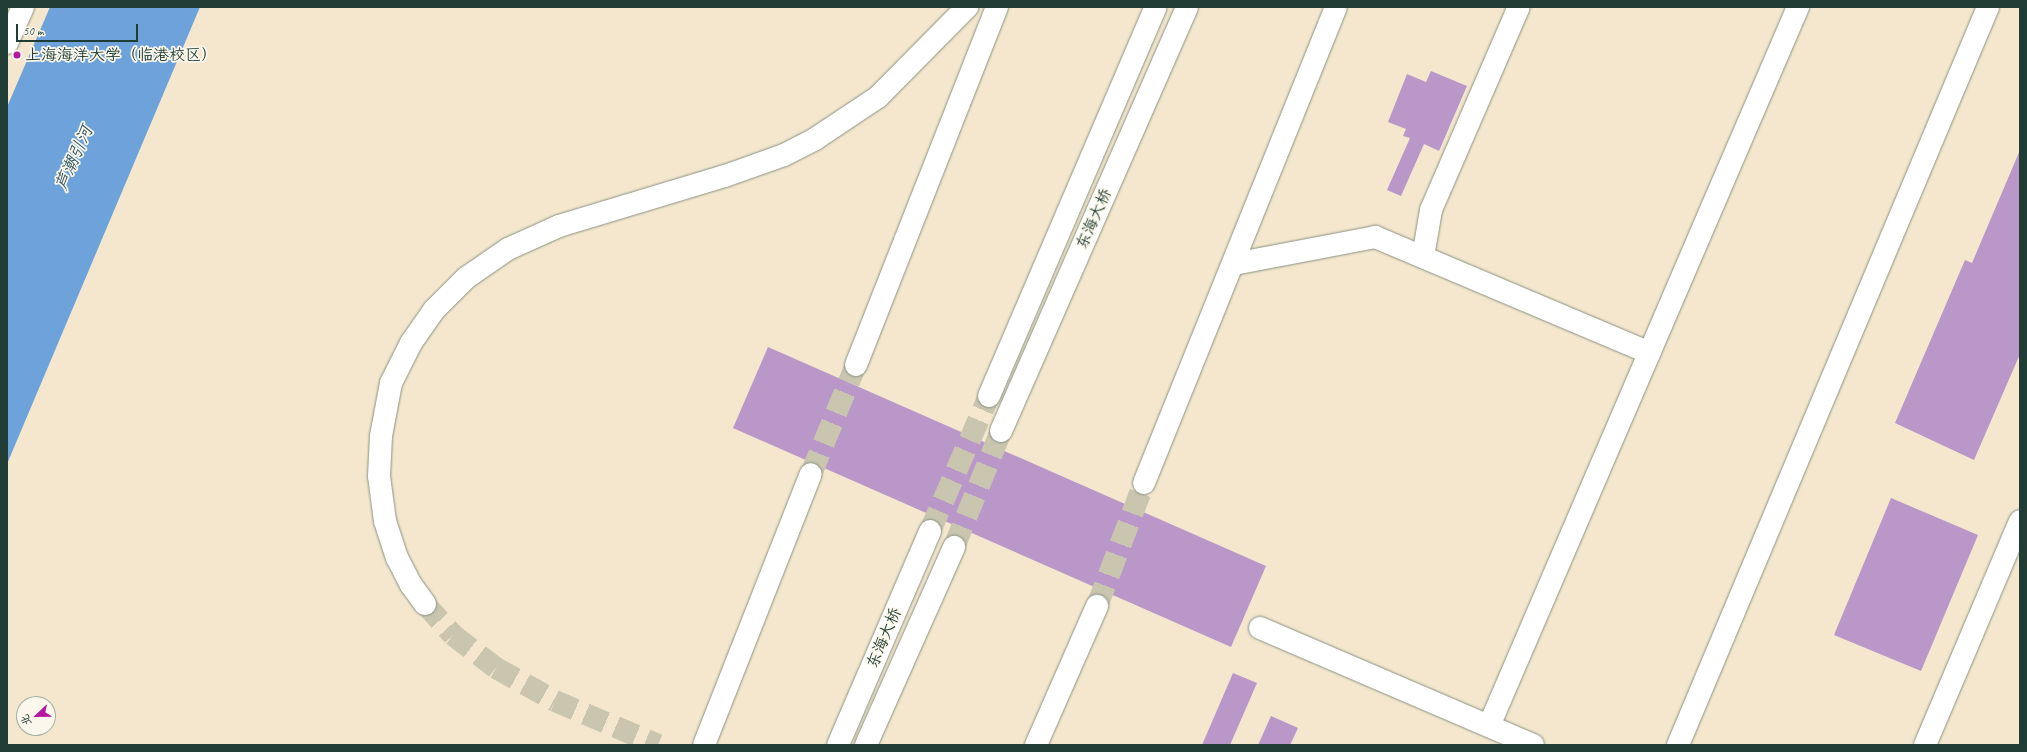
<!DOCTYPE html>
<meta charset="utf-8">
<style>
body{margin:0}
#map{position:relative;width:2027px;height:752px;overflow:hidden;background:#f4e7ce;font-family:Caveat,"LXGW WenKai TC",sans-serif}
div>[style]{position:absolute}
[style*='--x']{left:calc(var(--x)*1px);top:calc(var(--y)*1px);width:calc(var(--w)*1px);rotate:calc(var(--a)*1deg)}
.water>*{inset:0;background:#6da2da}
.building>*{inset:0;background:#ba97c9}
.highway-tunnel>*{height:22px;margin-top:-11px;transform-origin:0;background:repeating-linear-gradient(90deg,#c9c5af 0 22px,transparent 0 33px)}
.roads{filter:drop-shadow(0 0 1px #8a9281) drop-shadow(0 0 1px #8a9281)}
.minor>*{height:22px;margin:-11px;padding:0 11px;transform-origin:11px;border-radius:11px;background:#fff}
.highway>*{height:22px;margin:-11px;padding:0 11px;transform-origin:11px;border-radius:11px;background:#fff}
.dots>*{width:11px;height:11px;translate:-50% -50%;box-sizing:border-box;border:2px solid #fbf7ec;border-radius:50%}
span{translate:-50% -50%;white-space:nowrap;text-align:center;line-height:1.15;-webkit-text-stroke:3.5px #fbf7ec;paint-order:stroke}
.poi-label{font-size:16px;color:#1f3d34}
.left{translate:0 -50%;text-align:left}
.street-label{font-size:16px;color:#1f3d34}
.water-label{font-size:17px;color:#365b66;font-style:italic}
.frame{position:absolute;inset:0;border:8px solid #1f3d34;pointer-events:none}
.north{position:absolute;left:16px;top:696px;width:40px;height:40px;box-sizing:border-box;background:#fbf7ec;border:1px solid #a3ada2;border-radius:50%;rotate:248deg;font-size:11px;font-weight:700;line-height:16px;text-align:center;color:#1f3d34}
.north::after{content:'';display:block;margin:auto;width:14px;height:18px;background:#b5179e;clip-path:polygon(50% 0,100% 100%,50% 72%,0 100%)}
.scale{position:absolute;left:16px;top:24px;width:122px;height:18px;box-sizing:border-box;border:2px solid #1f3d34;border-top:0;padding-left:5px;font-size:12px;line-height:14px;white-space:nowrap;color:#1f3d34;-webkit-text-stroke:3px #fbf7ec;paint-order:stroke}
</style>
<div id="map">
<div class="water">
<i style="clip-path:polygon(50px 7px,200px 7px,7px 464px,7px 107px)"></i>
</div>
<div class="building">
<i style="clip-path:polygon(1431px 71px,1467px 86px,1439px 151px,1424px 144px,1401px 196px,1387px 190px,1410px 138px,1403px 136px,1406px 129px,1388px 122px,1407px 74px,1426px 82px)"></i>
<i style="clip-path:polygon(2020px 150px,2020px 354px,1974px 460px,1895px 423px,1965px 260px,1972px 263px)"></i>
<i style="clip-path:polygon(768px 347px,1266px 566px,1231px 647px,733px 428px)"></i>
<i style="clip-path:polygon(1891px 498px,1978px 535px,1921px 671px,1834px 635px)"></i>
<i style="clip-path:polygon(1233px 673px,1257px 683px,1230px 745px,1202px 745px)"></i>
<i style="clip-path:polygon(1271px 716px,1298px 728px,1290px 745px,1258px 745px)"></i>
</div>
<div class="highway-tunnel">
<i style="--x:811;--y:474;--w:118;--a:-67.6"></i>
<i style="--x:930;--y:531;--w:147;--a:-66.4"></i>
<i style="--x:954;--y:547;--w:125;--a:-67.9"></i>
<i style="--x:425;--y:604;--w:42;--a:47.9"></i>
<i style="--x:453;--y:635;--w:54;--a:37.5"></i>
<i style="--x:496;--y:668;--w:68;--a:29.2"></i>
<i style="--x:555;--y:701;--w:112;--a:23.1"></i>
<i style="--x:1097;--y:606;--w:132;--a:-69.1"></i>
</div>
<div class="roads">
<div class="minor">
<i style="--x:7;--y:43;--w:39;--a:-66"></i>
<i style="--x:1423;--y:257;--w:48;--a:-80.3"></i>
<i style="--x:1431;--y:210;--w:221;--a:-66.6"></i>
<i style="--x:1234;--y:264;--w:144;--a:-10.8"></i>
<i style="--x:1375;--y:237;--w:298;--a:22.9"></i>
<i style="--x:1260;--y:628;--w:297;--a:23.2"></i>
<i style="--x:1489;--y:726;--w:783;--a:-66.74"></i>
<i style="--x:1678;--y:745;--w:800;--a:-67.21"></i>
<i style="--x:1925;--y:745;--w:243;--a:-67"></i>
</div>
<div class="highway">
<i style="--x:856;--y:365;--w:385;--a:-68.5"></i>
<i style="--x:989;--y:396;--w:423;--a:-66.8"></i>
<i style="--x:1001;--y:431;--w:463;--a:-66.3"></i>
<i style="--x:1144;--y:483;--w:513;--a:-68.03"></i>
<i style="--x:425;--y:604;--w:24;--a:-126"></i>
<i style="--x:411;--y:585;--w:30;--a:-117"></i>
<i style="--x:397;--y:558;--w:39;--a:-108"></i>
<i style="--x:385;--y:521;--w:45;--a:-97.6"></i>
<i style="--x:379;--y:476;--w:40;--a:-87.1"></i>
<i style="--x:381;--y:436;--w:54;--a:-79.3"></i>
<i style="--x:391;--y:383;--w:45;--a:-63.4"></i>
<i style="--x:411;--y:343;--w:40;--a:-55.1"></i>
<i style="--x:434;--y:310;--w:45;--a:-45"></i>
<i style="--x:466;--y:278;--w:51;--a:-34.6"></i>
<i style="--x:508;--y:249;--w:56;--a:-24.3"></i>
<i style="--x:559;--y:226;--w:173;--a:-16.8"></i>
<i style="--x:725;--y:176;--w:63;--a:-19.6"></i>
<i style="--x:784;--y:155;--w:35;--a:-27"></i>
<i style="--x:815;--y:139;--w:76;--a:-33.7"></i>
<i style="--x:878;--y:97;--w:127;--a:-45.3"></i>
<i style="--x:704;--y:745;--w:291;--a:-68.5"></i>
<i style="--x:838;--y:745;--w:233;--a:-66.7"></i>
<i style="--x:866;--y:745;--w:217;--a:-66"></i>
<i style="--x:1036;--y:745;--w:152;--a:-66.3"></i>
</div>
</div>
<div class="dots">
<i style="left:17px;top:55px;background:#b5179e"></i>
</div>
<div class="poi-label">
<span class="left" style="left:25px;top:55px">上海海洋大学（临港校区）</span>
</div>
<div class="street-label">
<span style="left:1094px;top:219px;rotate:-66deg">东海大桥</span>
<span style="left:884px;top:638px;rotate:-67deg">东海大桥</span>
</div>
<div class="water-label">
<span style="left:74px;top:158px;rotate:-66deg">芦潮引河</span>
</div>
<div class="frame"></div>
<div class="north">北</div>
<div class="scale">50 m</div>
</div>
